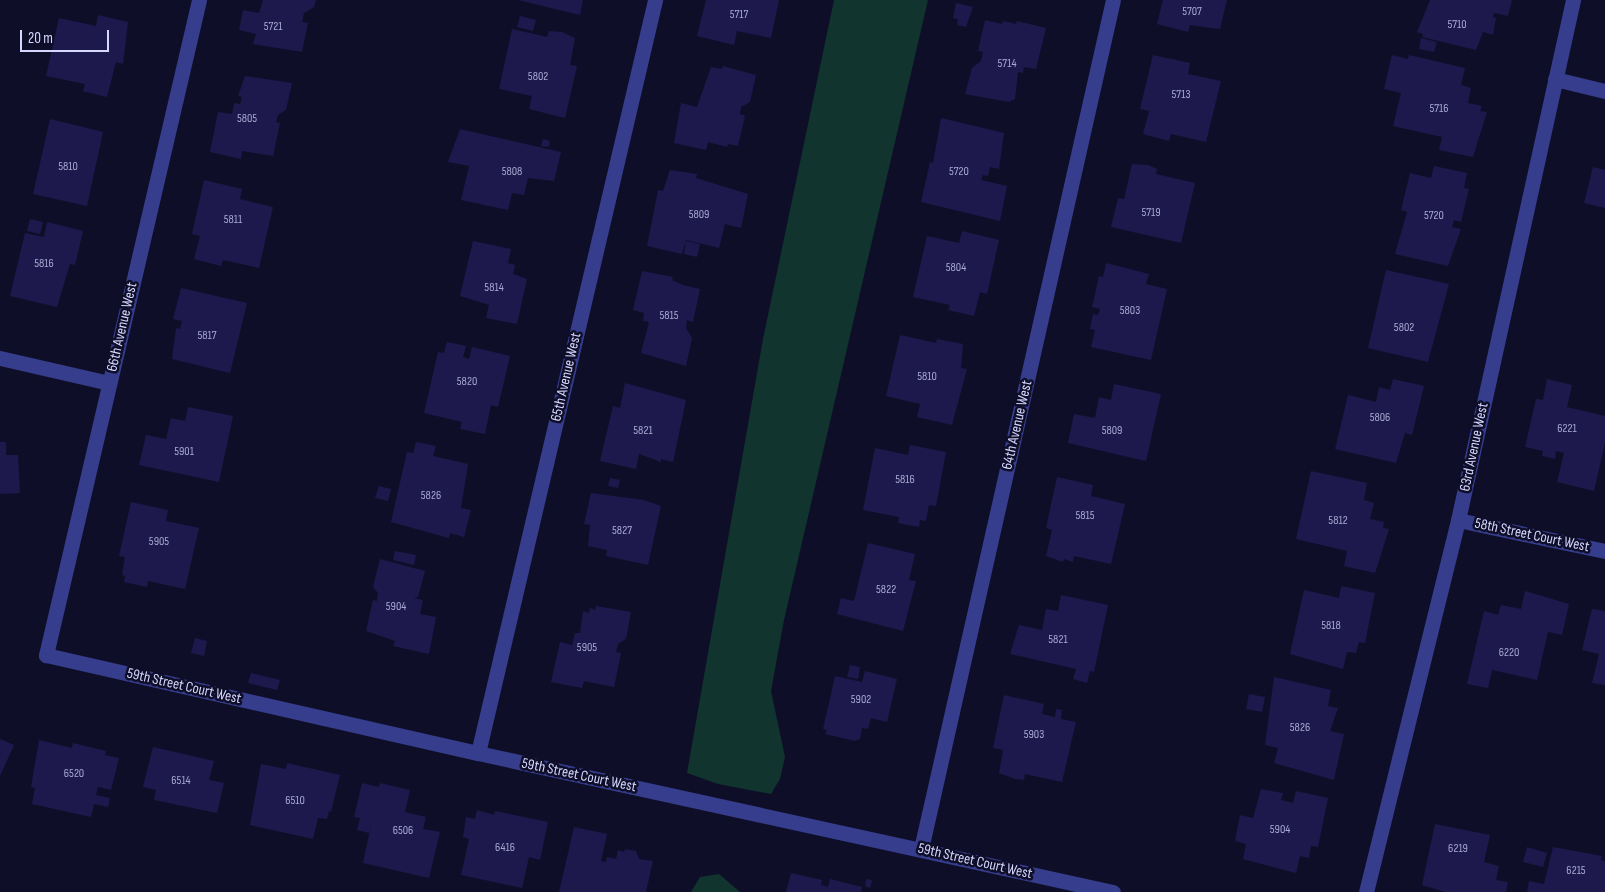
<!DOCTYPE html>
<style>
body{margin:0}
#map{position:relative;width:1605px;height:892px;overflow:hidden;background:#0f0e29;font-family:"Sofia Sans Condensed",sans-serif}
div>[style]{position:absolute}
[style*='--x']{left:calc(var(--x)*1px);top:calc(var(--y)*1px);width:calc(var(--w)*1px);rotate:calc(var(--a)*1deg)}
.green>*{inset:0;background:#11342e}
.building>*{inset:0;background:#1d194c}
.minor>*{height:15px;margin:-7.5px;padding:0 7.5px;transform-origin:7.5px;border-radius:7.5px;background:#353d8c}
span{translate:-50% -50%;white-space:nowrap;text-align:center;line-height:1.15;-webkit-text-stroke:5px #0f0e29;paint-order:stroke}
.number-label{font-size:12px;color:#a8a8d2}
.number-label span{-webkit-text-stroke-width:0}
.street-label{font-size:15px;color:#d6d7ff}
.scale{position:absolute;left:20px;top:30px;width:89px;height:22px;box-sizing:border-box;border:2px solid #d6d7ff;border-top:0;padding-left:6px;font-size:15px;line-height:18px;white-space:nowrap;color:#d6d7ff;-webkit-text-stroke:4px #0f0e29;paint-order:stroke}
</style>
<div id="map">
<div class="green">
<i style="clip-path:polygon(834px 0,928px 0,784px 620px,771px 691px,785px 757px,780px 779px,771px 794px,718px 784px,687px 773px,763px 339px)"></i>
<i style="clip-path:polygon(719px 874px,740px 892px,691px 892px,700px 877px)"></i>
</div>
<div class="building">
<i style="clip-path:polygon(263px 0,316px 0,314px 7px,304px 13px,302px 22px,308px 23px,302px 52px,253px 44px,256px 34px,239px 30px,243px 10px,259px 13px)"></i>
<i style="clip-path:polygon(518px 0,583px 0,580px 15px)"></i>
<i style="clip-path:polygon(706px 0,779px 0,771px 38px,737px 31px,734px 45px,697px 36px)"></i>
<i style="clip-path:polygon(1163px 0,1227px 0,1220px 29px,1190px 25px,1188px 32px,1157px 24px)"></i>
<i style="clip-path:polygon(1430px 0,1512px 0,1508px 16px,1494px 13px,1493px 17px,1496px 18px,1493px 35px,1483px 32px,1476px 50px,1422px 37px,1423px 34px,1417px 32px)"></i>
<i style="clip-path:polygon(956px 3px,973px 7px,966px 27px,957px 25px,958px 19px,953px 18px)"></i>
<i style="clip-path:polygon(98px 15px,128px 22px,123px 64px,116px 62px,107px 97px,83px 91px,85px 84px,46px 76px,59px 18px,96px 26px)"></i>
<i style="clip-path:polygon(520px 16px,536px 20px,533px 31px,517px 27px)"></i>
<i style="clip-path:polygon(985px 20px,1002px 24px,1003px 21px,1016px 24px,1017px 21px,1046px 28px,1036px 69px,1024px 67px,1023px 73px,1018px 72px,1015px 99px,1009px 102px,965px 94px,972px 68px,981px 61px,983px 52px,978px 51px)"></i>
<i style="clip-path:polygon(512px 29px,547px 37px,549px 31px,562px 32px,575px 38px,570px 65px,577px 66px,565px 118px,529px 109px,532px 96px,499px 89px)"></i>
<i style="clip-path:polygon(1421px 38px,1437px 42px,1434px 52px,1419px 49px)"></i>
<i style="clip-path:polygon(1153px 55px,1190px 63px,1188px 74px,1221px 81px,1206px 142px,1171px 134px,1169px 141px,1143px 134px,1149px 111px,1140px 109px)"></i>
<i style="clip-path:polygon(1392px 55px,1408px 59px,1409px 55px,1465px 68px,1461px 85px,1471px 88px,1468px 103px,1482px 106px,1480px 111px,1487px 112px,1473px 157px,1439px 150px,1442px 137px,1393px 126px,1401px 93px,1384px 89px)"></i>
<i style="clip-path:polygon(723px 66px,756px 75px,750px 102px,741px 107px,740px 114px,745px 116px,738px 146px,728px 144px,727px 147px,708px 142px,706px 150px,674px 143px,681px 103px,697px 107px,711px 67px,722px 69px)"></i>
<i style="clip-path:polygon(245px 76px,292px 83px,286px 110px,278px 115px,276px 122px,280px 123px,273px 156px,242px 151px,241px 159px,210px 152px,218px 112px,232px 114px,234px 103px,240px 104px,242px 97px,238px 96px)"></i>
<i style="clip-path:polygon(941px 118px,1004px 133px,999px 169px,990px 167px,988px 176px,983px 175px,981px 180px,1007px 186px,1000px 221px,921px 202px,930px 162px,933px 163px)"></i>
<i style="clip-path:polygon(50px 119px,103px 132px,87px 206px,33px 194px)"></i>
<i style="clip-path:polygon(460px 129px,561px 152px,554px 181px,528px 178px,524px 195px,512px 193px,508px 210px,461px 200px,469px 166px,448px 162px)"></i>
<i style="clip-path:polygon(543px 139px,550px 141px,549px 147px,541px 146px)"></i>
<i style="clip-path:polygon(1132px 164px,1148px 165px,1157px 169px,1156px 174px,1195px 183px,1181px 243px,1111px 227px,1118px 198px,1124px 199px)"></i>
<i style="clip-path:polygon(1434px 166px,1467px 173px,1464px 188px,1469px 189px,1461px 222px,1454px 220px,1452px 227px,1461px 229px,1448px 266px,1395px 254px,1407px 212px,1401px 210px,1410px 173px,1431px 178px)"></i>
<i style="clip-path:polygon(1593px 167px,1605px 170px,1605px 208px,1584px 203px)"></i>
<i style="clip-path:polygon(670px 170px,697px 174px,696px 178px,748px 194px,741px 228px,725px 224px,719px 248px,686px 240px,682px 254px,647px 246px,658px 190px,663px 191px)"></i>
<i style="clip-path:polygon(204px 180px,242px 189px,240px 199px,273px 207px,259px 268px,223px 260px,221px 266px,194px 259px,200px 236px,192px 234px)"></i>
<i style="clip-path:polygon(30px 219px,43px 222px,40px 234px,27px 231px)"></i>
<i style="clip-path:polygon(47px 222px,83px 231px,75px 265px,70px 264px,57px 307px,10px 296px,25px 233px,44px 237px)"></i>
<i style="clip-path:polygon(962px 231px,999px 240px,987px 294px,980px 292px,974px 316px,948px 310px,950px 305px,913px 297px,927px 236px,959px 243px)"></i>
<i style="clip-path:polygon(473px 241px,511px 249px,508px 263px,515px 265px,513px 274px,527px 279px,517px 324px,486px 318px,489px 305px,460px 296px)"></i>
<i style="clip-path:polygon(686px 241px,700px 244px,697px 257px,684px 254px)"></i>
<i style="clip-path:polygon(1106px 263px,1149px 274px,1146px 284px,1167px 289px,1151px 360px,1091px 347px,1095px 330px,1090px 329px,1093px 314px,1098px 315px,1100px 309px,1092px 307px,1099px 276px,1103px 277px)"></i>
<i style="clip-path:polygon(1386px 270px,1449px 284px,1428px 362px,1368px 348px)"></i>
<i style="clip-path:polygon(642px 271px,673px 277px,672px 280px,683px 285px,700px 289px,693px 322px,687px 320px,686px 328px,692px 338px,686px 366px,641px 353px,649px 322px,643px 321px,644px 313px,633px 310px)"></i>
<i style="clip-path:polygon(181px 288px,247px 303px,230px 373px,172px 359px,176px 328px,180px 329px,182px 321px,173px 319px)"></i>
<i style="clip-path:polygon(900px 335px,936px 343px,937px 339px,963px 344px,961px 368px,967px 369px,952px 425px,917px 417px,920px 404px,886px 396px)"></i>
<i style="clip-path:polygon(447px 342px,466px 346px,463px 357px,469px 359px,472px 347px,510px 356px,498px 407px,491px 405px,485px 434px,460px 429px,462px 422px,424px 413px,438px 352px,444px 353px)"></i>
<i style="clip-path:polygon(1393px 379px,1424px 386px,1412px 435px,1405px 433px,1396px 463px,1335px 449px,1348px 395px,1376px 402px,1379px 387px,1390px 390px)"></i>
<i style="clip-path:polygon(1547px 379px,1572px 385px,1567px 407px,1605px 416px,1605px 443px,1594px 491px,1557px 482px,1564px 453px,1556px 451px,1555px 459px,1542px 456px,1543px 451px,1525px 447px,1536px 399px,1543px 400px)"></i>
<i style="clip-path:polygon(625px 383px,686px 400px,673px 462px,661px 459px,661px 462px,639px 454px,636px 469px,600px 461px,613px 406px,620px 408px)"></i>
<i style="clip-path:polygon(1114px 384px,1161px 394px,1146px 461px,1068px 443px,1074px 414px,1095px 418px,1099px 397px,1111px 400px)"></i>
<i style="clip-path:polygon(188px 407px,233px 416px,219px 482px,139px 465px,146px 435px,166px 439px,171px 418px,185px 421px)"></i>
<i style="clip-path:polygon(0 442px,6px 442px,6px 455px,18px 455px,20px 493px,0 494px)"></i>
<i style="clip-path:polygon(416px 442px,436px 446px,433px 456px,468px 464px,461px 508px,471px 510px,464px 537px,450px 533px,449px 538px,391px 522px,407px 452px,413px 453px)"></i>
<i style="clip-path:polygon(910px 445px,946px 452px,936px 506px,929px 505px,926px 521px,920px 520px,919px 527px,898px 523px,899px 517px,863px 510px,875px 448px,908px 455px)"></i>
<i style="clip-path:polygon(1311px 471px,1367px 483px,1364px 500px,1374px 503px,1370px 519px,1384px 522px,1383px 528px,1389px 529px,1375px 573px,1344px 566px,1347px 551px,1296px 539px)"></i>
<i style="clip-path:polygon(1057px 477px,1093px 485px,1091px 496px,1125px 504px,1111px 564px,1074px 556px,1073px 562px,1064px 559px,1063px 562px,1046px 556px,1052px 530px,1046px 528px)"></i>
<i style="clip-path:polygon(610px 478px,620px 480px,618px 488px,608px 486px)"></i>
<i style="clip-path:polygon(379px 486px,391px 489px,388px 501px,375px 498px)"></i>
<i style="clip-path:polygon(591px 493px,644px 500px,661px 506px,648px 565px,606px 556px,607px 550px,588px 546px,590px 525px,584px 524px)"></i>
<i style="clip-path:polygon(131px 502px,168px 510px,166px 521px,199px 528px,185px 589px,148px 581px,147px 587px,124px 582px,125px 576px,122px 575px,125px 557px,119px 556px)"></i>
<i style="clip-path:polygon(868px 543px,915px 554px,909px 580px,916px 581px,903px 631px,837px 614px,841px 598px,854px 601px)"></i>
<i style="clip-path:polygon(395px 551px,416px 555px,414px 565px,393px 560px)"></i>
<i style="clip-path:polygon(380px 559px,425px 571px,418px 597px,414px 598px,423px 600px,420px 614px,436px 617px,429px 654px,393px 646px,395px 641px,366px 631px,373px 600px,377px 601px,378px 593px,373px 587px)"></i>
<i style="clip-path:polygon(1341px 586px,1375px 593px,1365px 643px,1359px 642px,1356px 653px,1347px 652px,1343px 669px,1290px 654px,1304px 590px,1339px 598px)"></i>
<i style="clip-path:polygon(1525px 591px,1569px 604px,1562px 635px,1548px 632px,1537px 680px,1492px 670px,1488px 688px,1467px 684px,1484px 611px,1498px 615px,1501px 605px,1521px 609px)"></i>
<i style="clip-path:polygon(1061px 595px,1108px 605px,1094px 672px,1090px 671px,1087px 683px,1073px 679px,1076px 669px,1010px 654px,1019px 625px,1042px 630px,1046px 609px,1058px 611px)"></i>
<i style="clip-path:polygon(596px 606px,631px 612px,626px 639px,618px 644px,616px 652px,621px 653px,614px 687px,584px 681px,582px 688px,551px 682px,560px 642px,572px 645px,575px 633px,580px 633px,583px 611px,589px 613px,590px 608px,595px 610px)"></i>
<i style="clip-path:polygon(1592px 609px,1605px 611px,1605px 685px,1592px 683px,1599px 654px,1582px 650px)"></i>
<i style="clip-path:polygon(195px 638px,207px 641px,204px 656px,191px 653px)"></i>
<i style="clip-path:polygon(850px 665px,860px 667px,858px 679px,847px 677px)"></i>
<i style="clip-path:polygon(865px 671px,897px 679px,887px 722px,871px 718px,868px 729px,862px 728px,860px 739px,855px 741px,825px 734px,827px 730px,823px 729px,835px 676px,862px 682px)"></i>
<i style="clip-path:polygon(251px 673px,280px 680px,277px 690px,248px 683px)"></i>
<i style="clip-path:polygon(1274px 677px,1331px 690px,1328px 706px,1338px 708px,1330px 731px,1344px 734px,1334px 780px,1274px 763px,1278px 748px,1265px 745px)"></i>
<i style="clip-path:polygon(1249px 694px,1265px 697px,1262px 712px,1246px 709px)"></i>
<i style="clip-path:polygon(1004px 695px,1044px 704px,1042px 714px,1055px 717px,1056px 709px,1062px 710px,1061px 719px,1076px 722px,1062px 782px,1025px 774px,1024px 780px,1015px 779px,999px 773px,1003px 750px,993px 748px)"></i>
<i style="clip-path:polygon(0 739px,14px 745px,0 776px)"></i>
<i style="clip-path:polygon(39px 740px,72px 748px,73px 743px,106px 751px,105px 755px,119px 758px,111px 790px,98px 787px,96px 795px,110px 798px,108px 807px,94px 804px,91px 817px,32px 804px,35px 788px,31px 787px)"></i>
<i style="clip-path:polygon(153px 747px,214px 761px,209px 780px,224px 783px,217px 813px,154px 800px,156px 790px,143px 787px)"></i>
<i style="clip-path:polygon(287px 763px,340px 775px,331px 812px,329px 811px,327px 819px,318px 818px,313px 839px,250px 825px,261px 764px,286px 769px)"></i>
<i style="clip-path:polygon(362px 783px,379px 787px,380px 783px,410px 790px,405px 812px,426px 817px,423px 829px,440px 832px,429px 878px,363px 863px,372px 821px,369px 833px,357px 830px,360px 818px,354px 817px)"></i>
<i style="clip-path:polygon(1261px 789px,1283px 793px,1281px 800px,1293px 803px,1296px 791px,1328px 798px,1318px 847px,1311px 846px,1309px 858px,1300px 856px,1296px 873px,1243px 859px,1246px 844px,1235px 841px,1240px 815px,1253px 818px)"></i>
<i style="clip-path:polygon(477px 810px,494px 815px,495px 811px,548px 822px,540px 860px,529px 857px,522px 888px,461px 875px,469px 839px,463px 837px,466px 817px,475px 819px)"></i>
<i style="clip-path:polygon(1435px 824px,1490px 835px,1484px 862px,1499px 866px,1496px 880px,1508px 882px,1506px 892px,1445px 892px,1422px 885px)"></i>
<i style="clip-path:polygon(574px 827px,607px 834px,601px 861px,606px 862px,607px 857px,616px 859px,618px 850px,624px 852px,625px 849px,636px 851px,639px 859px,653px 861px,646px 892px,559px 892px)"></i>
<i style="clip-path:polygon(1527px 847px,1547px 853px,1543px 867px,1523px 862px)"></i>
<i style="clip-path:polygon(1553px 847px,1602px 856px,1601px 860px,1605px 861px,1605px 892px,1527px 892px,1529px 881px,1544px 884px)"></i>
<i style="clip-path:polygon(791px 873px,822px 880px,821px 885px,828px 887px,830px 879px,862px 887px,861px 892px,786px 892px)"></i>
<i style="clip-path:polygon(866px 879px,872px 880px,870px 888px,865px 886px)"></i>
</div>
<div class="minor">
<i style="--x:199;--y:0;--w:673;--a:103.15"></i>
<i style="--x:46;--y:655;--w:443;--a:12.8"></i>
<i style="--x:478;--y:753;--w:650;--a:12.35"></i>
<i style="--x:1555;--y:79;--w:51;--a:13.5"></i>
<i style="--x:0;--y:358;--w:112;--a:12.9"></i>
<i style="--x:1458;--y:520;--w:150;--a:11.9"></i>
<i style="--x:478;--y:753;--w:774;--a:-76.77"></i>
<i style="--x:921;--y:849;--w:870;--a:-77.26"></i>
<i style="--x:1366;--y:892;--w:383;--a:-76.1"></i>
<i style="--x:1458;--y:520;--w:533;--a:-77.53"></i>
</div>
<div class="number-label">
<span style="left:1192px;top:12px">5707</span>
<span style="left:739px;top:15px">5717</span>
<span style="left:1457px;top:25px">5710</span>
<span style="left:273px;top:27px">5721</span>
<span style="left:1007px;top:64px">5714</span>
<span style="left:538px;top:77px">5802</span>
<span style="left:1181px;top:95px">5713</span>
<span style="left:1439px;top:109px">5716</span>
<span style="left:247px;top:119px">5805</span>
<span style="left:68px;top:167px">5810</span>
<span style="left:512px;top:172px">5808</span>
<span style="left:959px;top:172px">5720</span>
<span style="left:1151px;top:213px">5719</span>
<span style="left:699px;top:215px">5809</span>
<span style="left:1434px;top:216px">5720</span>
<span style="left:233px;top:220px">5811</span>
<span style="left:44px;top:264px">5816</span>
<span style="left:956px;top:268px">5804</span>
<span style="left:494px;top:288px">5814</span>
<span style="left:1130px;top:311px">5803</span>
<span style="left:669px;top:316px">5815</span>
<span style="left:1404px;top:328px">5802</span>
<span style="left:207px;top:336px">5817</span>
<span style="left:927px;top:377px">5810</span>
<span style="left:467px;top:382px">5820</span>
<span style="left:1380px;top:418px">5806</span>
<span style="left:1567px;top:429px">6221</span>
<span style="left:643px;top:431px">5821</span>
<span style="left:1112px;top:431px">5809</span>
<span style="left:184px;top:452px">5901</span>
<span style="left:905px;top:480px">5816</span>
<span style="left:431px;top:496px">5826</span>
<span style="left:1085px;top:516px">5815</span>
<span style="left:1338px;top:521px">5812</span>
<span style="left:622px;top:531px">5827</span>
<span style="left:159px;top:542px">5905</span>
<span style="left:886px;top:590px">5822</span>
<span style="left:396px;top:607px">5904</span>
<span style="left:1331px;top:626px">5818</span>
<span style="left:1058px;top:640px">5821</span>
<span style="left:587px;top:648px">5905</span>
<span style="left:1509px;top:653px">6220</span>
<span style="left:861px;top:700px">5902</span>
<span style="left:1300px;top:728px">5826</span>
<span style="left:1034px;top:735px">5903</span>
<span style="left:74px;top:774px">6520</span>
<span style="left:181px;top:781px">6514</span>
<span style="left:295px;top:801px">6510</span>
<span style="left:1280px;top:830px">5904</span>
<span style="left:403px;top:831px">6506</span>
<span style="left:505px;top:848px">6416</span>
<span style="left:1458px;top:849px">6219</span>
<span style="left:1576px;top:871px">6215</span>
</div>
<div class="street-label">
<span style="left:122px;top:327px;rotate:-77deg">66th Avenue West</span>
<span style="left:566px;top:377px;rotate:-77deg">65th Avenue West</span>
<span style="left:1017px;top:425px;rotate:-77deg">64th Avenue West</span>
<span style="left:1474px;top:447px;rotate:-78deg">63rd Avenue West</span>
<span style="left:1532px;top:535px;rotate:12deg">58th Street Court West</span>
<span style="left:184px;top:686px;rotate:13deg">59th Street Court West</span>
<span style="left:579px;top:775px;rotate:12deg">59th Street Court West</span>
<span style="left:975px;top:861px;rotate:13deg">59th Street Court West</span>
</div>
<div class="scale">20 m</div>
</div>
